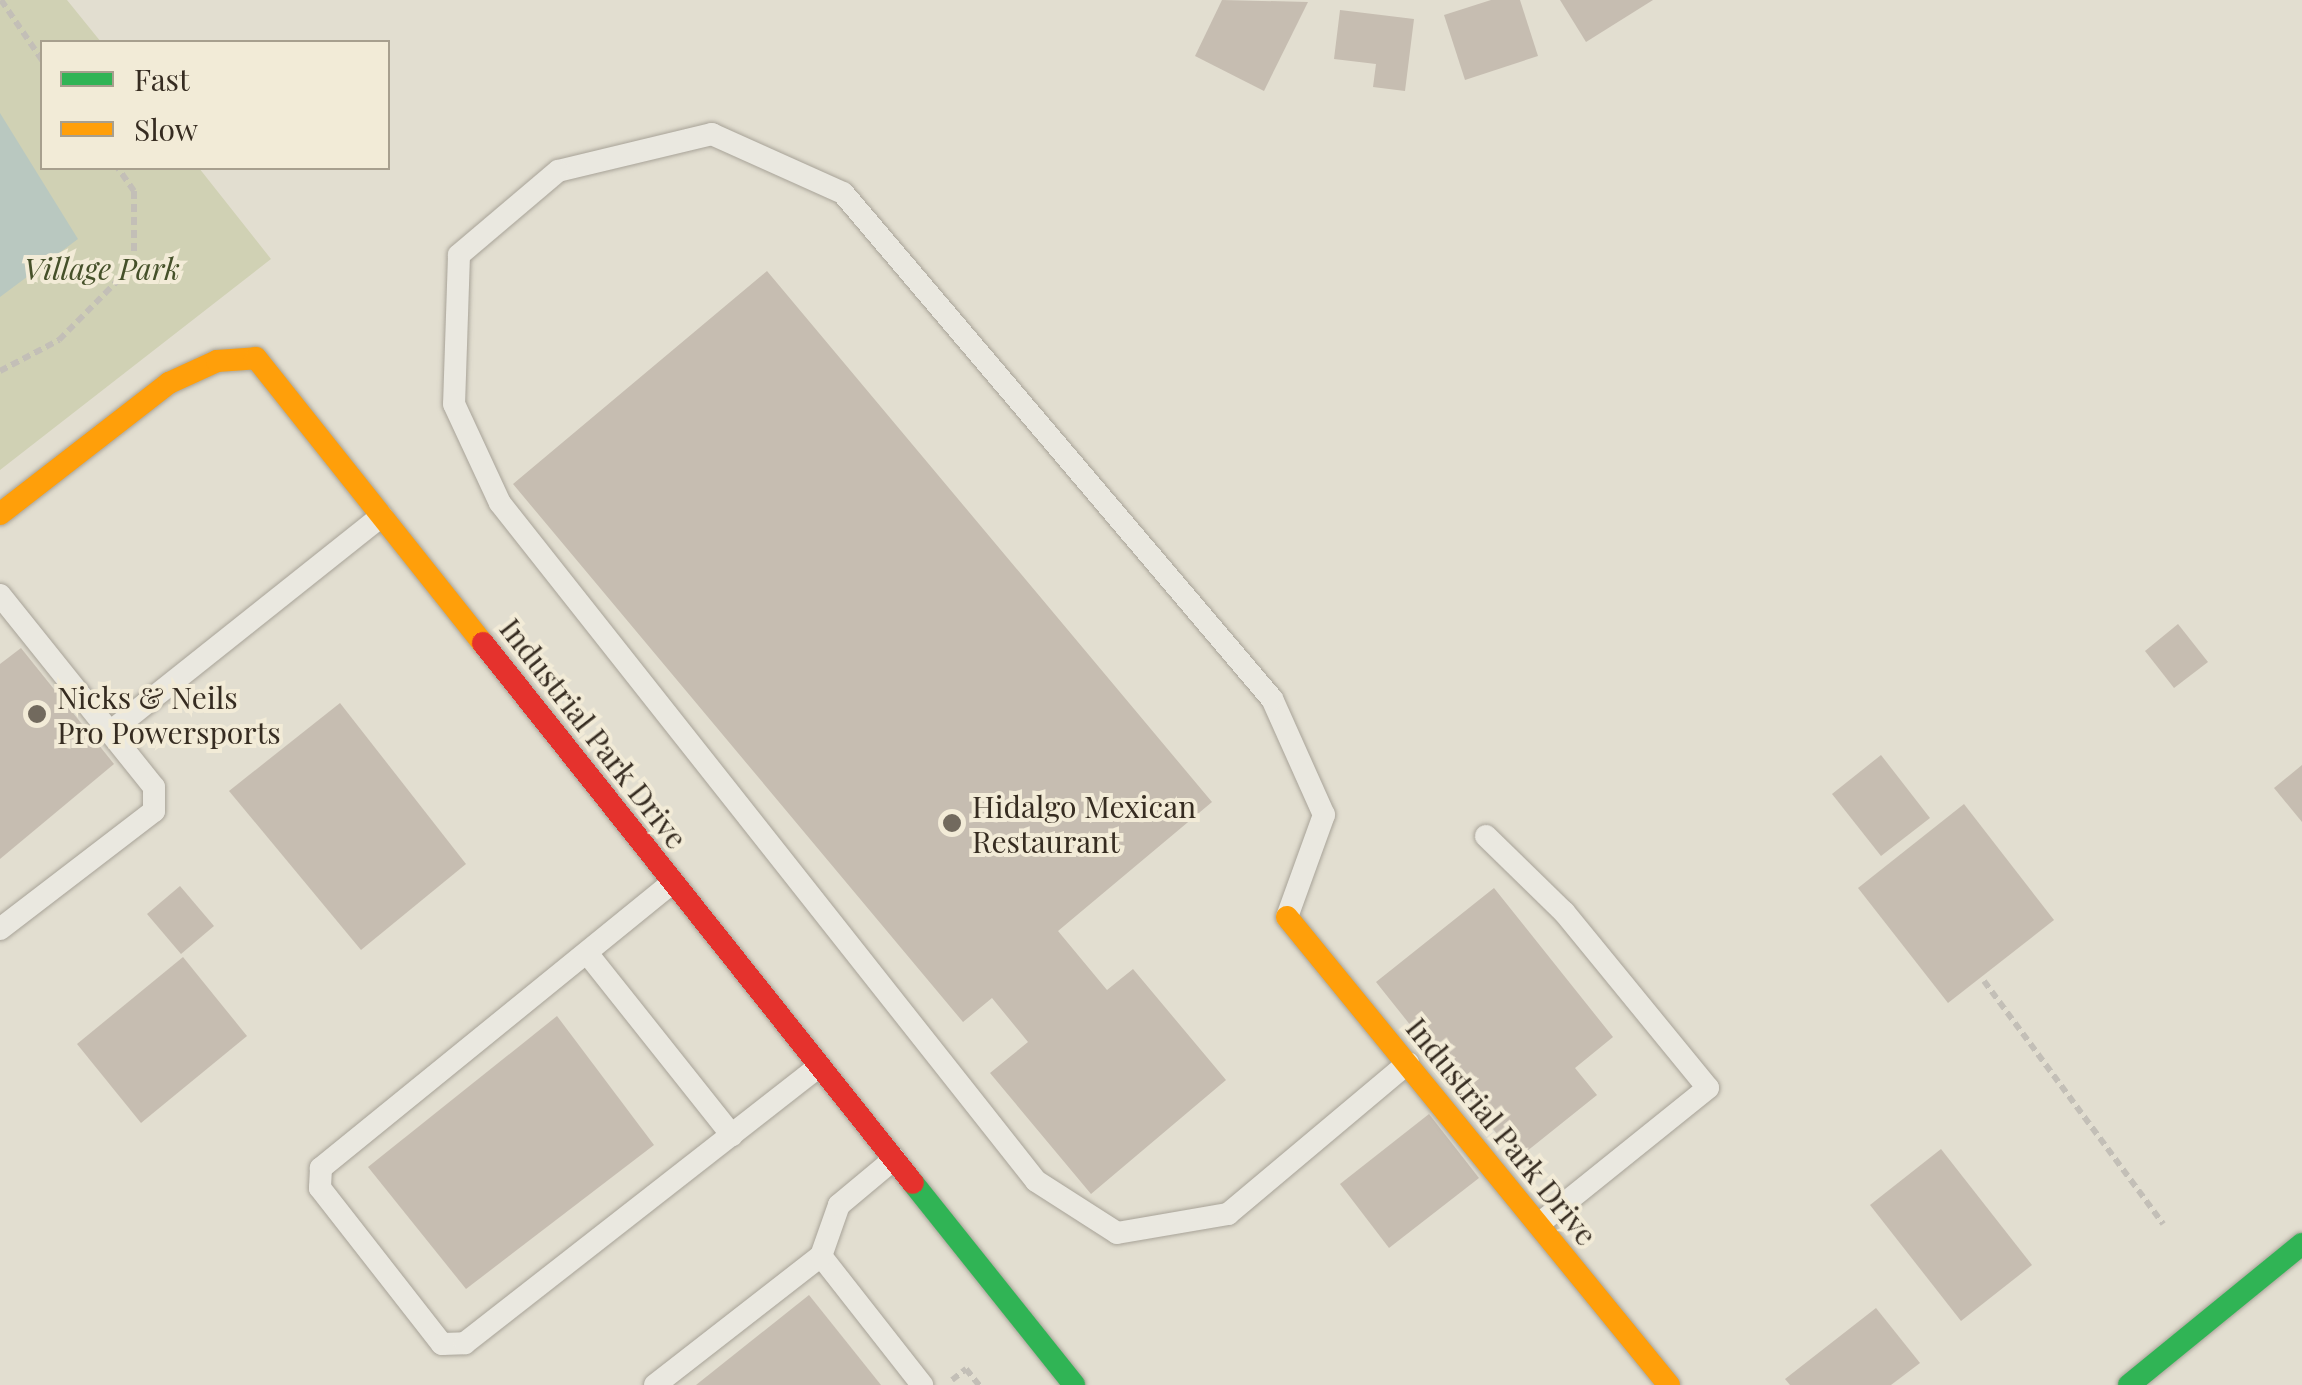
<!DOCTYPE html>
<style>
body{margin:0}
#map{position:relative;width:2302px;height:1385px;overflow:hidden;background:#e2ded0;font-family:"Playfair Display",serif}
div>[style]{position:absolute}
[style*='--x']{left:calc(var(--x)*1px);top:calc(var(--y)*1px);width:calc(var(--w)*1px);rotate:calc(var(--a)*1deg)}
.green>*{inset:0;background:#d0d1b4}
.water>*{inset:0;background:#b9c8c0}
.building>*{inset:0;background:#c6bdb1}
.path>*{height:6px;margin-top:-3px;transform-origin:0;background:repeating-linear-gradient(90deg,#c3bfb7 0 8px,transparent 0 13px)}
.roads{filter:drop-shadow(0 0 2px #a8a398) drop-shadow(0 0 2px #a8a398)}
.lane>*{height:22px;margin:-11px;padding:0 11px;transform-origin:11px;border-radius:11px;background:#eae8e0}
.fast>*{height:22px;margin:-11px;padding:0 11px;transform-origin:11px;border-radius:11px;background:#30b455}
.slow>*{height:22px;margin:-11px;padding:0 11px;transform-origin:11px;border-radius:11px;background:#ff9f0a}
.jam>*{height:22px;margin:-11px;padding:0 11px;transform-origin:11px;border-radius:11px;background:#e5322d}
.dots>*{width:28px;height:28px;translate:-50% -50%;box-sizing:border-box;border:5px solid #f2ebd7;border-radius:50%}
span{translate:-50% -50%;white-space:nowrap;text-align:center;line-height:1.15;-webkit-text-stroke:8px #f2ebd7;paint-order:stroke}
.park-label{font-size:30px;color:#455029;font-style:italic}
.poi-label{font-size:30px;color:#362c21}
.left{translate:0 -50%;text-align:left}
.street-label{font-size:30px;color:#362c21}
.legend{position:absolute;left:40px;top:40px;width:350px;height:130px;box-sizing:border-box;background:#f2ebd7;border:2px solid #a79f8e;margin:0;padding:12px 18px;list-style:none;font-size:30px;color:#362c21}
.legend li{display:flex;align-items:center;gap:20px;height:50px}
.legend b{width:50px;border:2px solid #a79f8e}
</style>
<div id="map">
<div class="green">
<i style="clip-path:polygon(0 0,67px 0,101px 42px,42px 42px,42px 168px,199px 168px,271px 259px,0 470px)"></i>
</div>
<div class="water">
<i style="clip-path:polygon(0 113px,78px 239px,0 297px)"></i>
</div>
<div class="building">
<i style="clip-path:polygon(1222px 0,1308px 2px,1264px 91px,1195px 56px)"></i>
<i style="clip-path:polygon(1491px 0,1520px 0,1538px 56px,1465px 80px,1444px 15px)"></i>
<i style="clip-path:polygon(1560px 0,1653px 0,1586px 42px)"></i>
<i style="clip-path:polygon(1340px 10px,1414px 19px,1405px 91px,1373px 87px,1376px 64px,1334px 59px)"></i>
<i style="clip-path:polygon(767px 271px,1212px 802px,1058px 931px,1107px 990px,1133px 969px,1226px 1080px,1091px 1194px,990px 1073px,1028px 1042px,992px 998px,963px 1022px,513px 484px)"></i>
<i style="clip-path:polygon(2178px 624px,2208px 662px,2174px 688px,2145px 651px)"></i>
<i style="clip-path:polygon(21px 648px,114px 764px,0 859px,0 664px)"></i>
<i style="clip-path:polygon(340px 703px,466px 864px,361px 950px,229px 791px)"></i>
<i style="clip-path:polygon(1881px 755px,1930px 818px,1881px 856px,1832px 794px)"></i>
<i style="clip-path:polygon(2302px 765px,2302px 822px,2274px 788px)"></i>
<i style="clip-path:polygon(1964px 804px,2054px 920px,1948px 1003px,1858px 888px)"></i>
<i style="clip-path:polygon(180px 886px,214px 926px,181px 954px,147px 914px)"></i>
<i style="clip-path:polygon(1494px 888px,1613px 1037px,1575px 1068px,1597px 1095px,1517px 1159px,1376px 982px)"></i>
<i style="clip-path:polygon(183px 957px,247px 1036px,141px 1123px,77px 1044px)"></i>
<i style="clip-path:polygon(557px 1016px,654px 1145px,466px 1289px,368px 1167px)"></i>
<i style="clip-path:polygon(1429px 1114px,1479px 1178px,1389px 1248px,1340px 1184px)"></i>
<i style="clip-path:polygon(1941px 1149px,2032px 1265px,1961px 1321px,1870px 1205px)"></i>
<i style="clip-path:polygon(809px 1295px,881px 1385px,696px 1385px)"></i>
<i style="clip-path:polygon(1876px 1308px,1920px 1363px,1891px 1385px,1790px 1385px,1785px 1379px)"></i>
</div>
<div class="path">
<i style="--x:1;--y:0;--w:73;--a:55.7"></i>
<i style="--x:0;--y:371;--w:67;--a:-27.7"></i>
<i style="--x:59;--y:340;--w:107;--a:-45.4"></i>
<i style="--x:134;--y:264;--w:73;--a:-90"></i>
<i style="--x:134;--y:191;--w:28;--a:-125"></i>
<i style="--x:1984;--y:981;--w:302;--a:53.6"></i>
<i style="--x:952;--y:1380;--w:18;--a:-38"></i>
<i style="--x:966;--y:1369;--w:21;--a:51"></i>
</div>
<div class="roads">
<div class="lane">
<i style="--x:0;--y:595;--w:246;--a:51.3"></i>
<i style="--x:154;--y:787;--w:24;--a:90"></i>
<i style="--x:154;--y:811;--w:194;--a:142.5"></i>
<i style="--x:110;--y:732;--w:347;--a:-38.5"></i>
<i style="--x:1486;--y:836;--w:109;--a:44.3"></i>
<i style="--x:1564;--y:912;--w:227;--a:50.7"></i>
<i style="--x:1708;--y:1088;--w:217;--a:141.2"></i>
<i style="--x:673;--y:882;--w:454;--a:140.9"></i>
<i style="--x:321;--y:1168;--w:20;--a:93"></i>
<i style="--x:320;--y:1188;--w:198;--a:52"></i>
<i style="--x:442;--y:1344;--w:23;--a:-2"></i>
<i style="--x:465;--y:1343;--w:450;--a:-38"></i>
<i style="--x:1287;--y:917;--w:109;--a:-70.1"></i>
<i style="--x:1324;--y:815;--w:127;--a:-114.1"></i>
<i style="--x:1272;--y:699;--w:663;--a:-130.29"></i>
<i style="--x:843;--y:193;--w:144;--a:-155.8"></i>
<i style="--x:712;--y:134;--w:158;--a:166.5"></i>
<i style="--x:558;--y:171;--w:130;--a:139.7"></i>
<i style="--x:459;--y:255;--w:149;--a:91.9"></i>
<i style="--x:454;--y:404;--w:109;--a:65.1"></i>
<i style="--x:500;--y:503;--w:864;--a:51.67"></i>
<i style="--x:1036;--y:1181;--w:96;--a:32.7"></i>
<i style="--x:1117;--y:1233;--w:113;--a:-9.7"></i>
<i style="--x:1228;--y:1214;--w:235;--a:-40"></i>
<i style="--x:587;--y:953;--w:233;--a:51.5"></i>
<i style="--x:821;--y:1256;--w:164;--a:51.9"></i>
<i style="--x:655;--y:1385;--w:210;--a:-37.9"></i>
<i style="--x:821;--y:1256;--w:54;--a:-70.6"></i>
<i style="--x:839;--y:1205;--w:72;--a:-39.9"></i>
</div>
<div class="fast">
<i style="--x:913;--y:1183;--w:258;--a:51.4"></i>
<i style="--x:2129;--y:1385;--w:223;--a:-39.2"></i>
</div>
<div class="slow">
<i style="--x:0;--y:514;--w:214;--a:-37.8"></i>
<i style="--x:169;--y:383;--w:53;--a:-24.6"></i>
<i style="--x:217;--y:361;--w:39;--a:-4"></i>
<i style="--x:256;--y:358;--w:364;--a:51.5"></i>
<i style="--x:1287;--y:917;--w:604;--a:50.78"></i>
</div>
<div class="jam">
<i style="--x:483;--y:643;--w:690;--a:51.47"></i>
</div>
</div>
<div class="dots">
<i style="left:37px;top:714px;background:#726a5e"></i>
<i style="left:952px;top:823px;background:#726a5e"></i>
</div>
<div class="park-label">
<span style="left:102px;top:268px">Village Park</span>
</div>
<div class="poi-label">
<span class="left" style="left:57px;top:714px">Nicks &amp; Neils<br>Pro Powersports</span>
<span class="left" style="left:972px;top:823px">Hidalgo Mexican<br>Restaurant</span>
</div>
<div class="street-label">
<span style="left:594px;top:733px;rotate:52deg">Industrial Park Drive</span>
<span style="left:1502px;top:1131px;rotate:51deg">Industrial Park Drive</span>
</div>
<ul class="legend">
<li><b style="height:12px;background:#30b455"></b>Fast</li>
<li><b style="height:12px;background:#ff9f0a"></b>Slow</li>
</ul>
</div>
